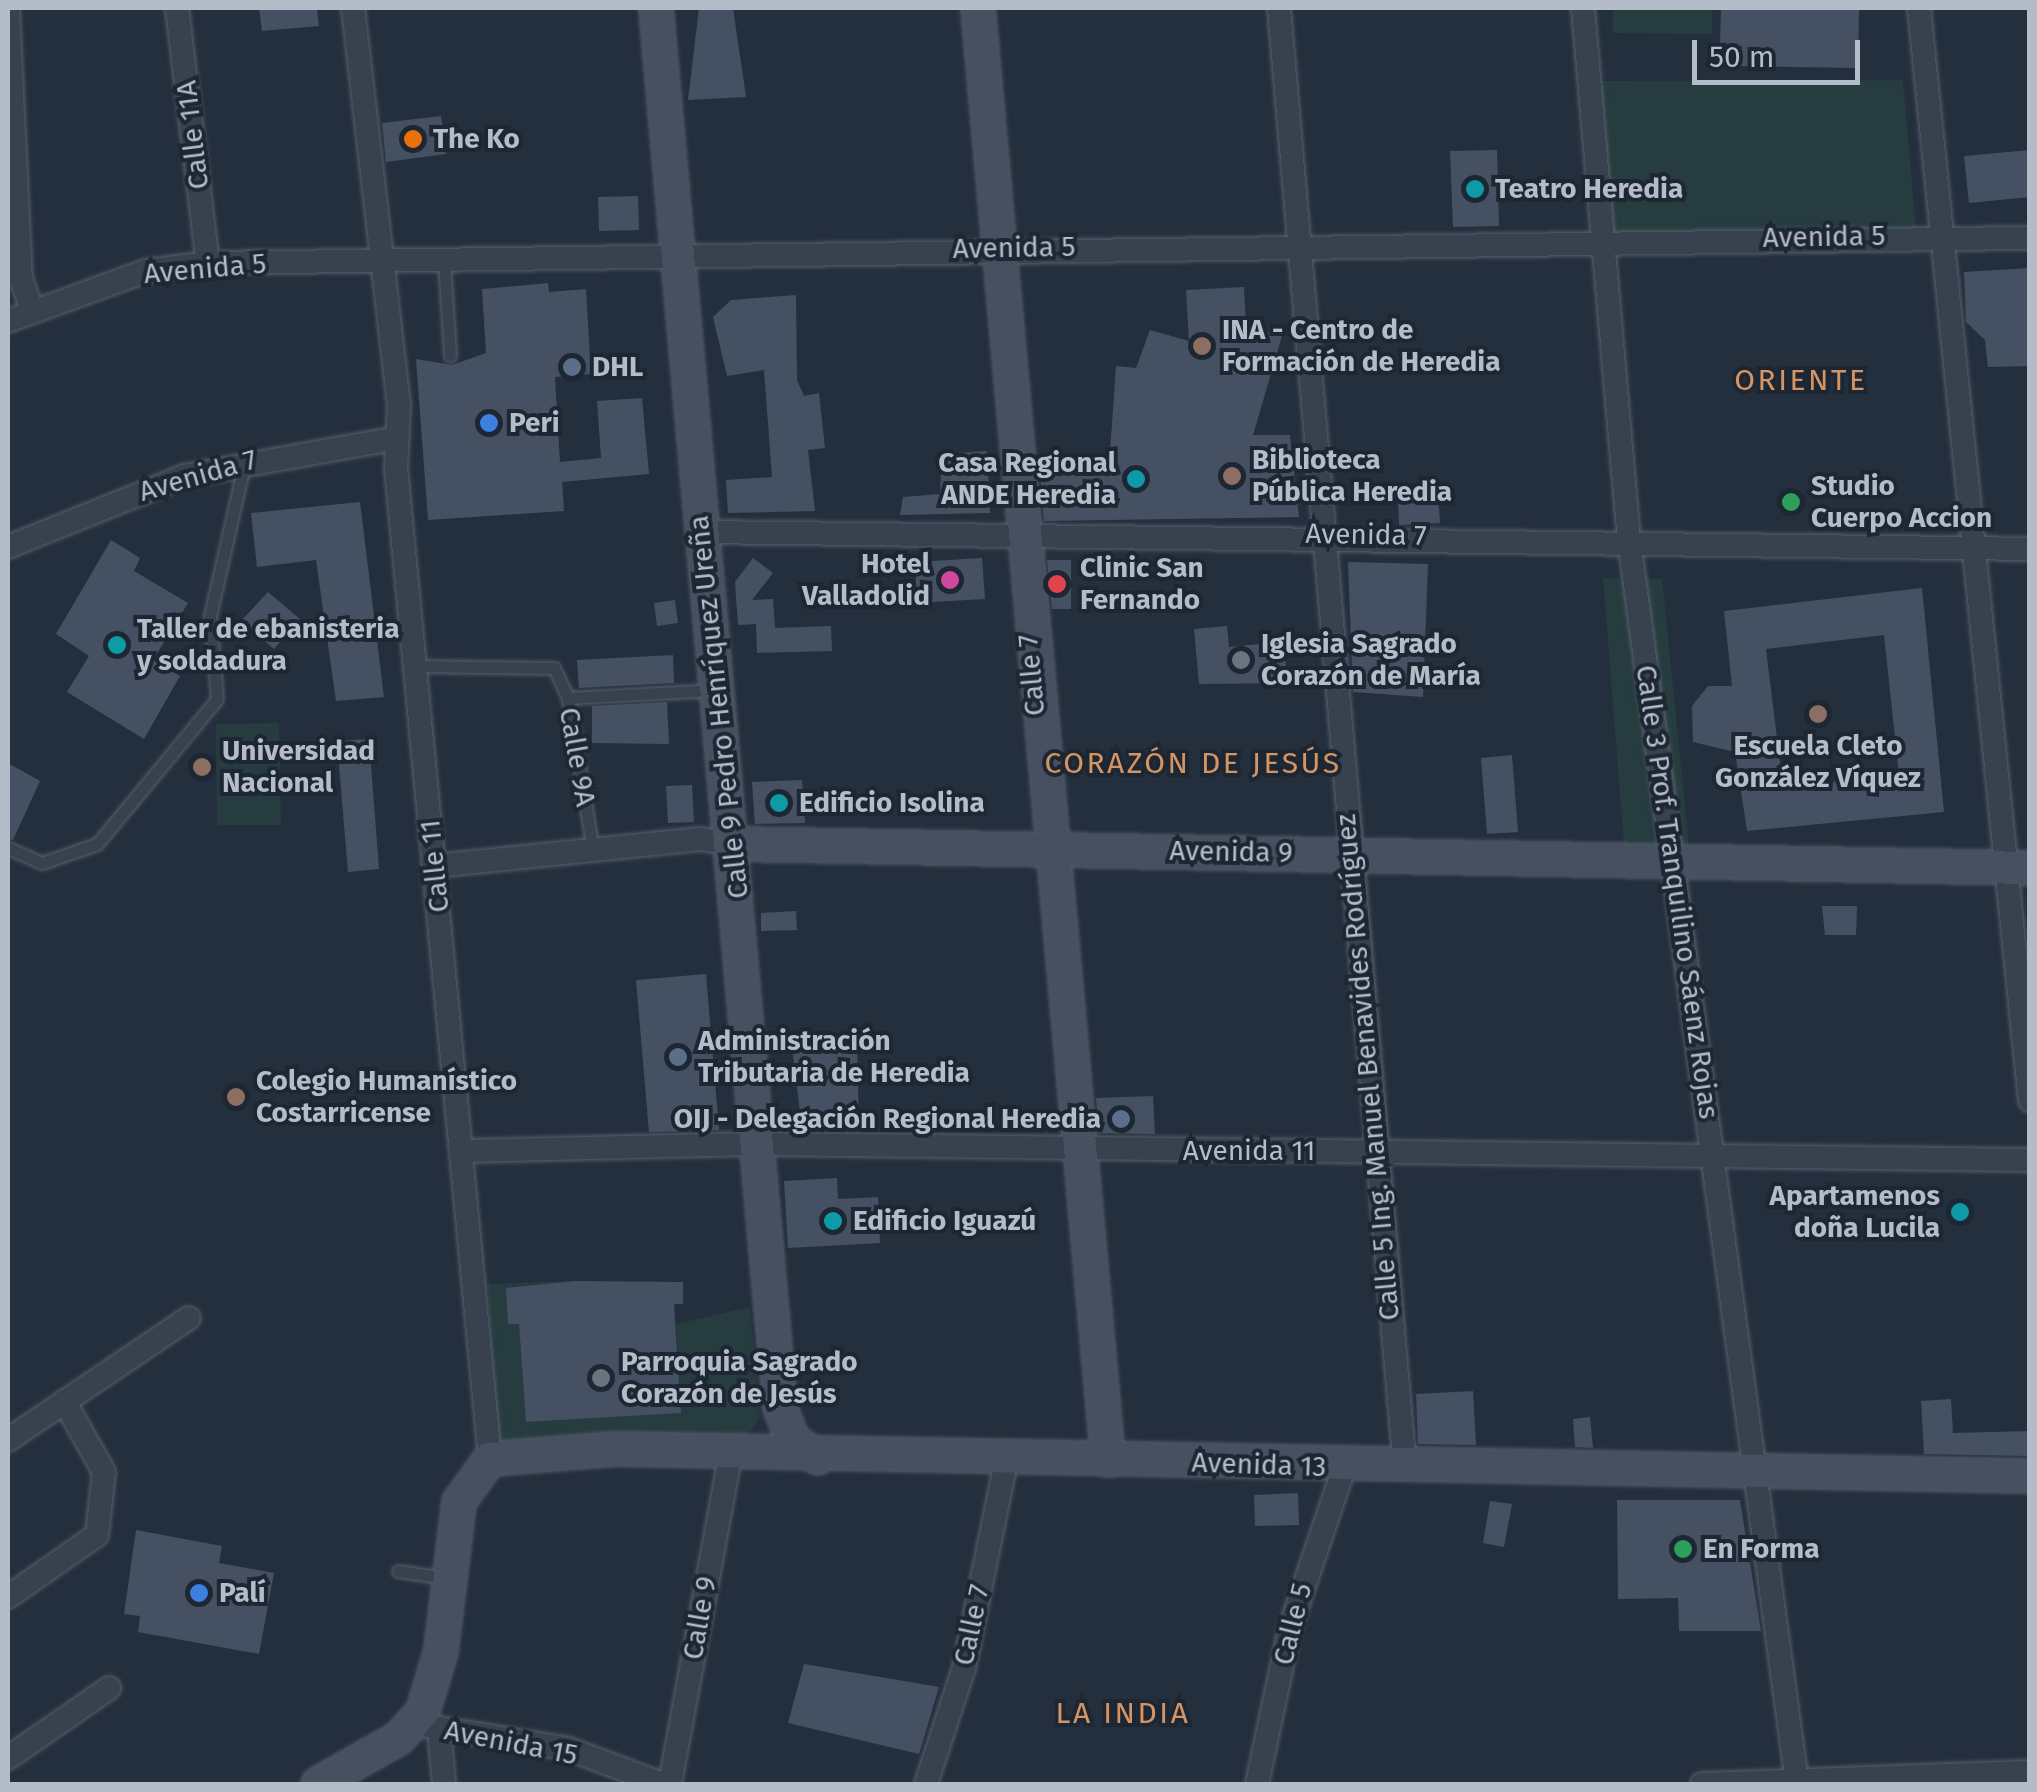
<!DOCTYPE html>
<meta charset="utf-8">
<style>
body{margin:0}
#map{position:relative;width:2037px;height:1792px;overflow:hidden;background:#242f3e;font-family:"Fira Sans",sans-serif}
div>[style]{position:absolute}
[style*='--x']{left:calc(var(--x)*1px);top:calc(var(--y)*1px);width:calc(var(--w)*1px);rotate:calc(var(--a)*1deg)}
.green>*{inset:0;background:#263c3f}
.building>*{inset:0;background:#455162}
.roads{filter:drop-shadow(0 0 2px #565f6c) drop-shadow(0 0 2px #565f6c)}
.lane>*{height:11px;margin:-5.5px;padding:0 5.5px;transform-origin:5.5px;border-radius:5.5px;background:#38414e}
.street>*{height:22px;margin:-11px;padding:0 11px;transform-origin:11px;border-radius:11px;background:#38414e}
.secondary>*{height:32px;margin:-16px;padding:0 16px;transform-origin:16px;border-radius:16px;background:#465061}
.dots>*{width:28px;height:28px;translate:-50% -50%;box-sizing:border-box;border:5px solid #1d2633;border-radius:50%}
span{translate:-50% -50%;white-space:nowrap;text-align:center;line-height:1.15;-webkit-text-stroke:8px #1d2633;paint-order:stroke}
.street-label{font-size:28px;color:#b4bcc9}
.poi-label{font-size:28px;color:#b4bcc9;font-weight:700}
.left{translate:0 -50%;text-align:left}
.right{translate:-100% -50%;text-align:right}
.neighbourhood-label{font-size:30px;color:#d59563;letter-spacing:2.5px}
.frame{position:absolute;inset:0;border:10px solid #b4bcc9;pointer-events:none}
.scale{position:absolute;left:1692px;top:40px;width:168px;height:45px;box-sizing:border-box;border:5px solid #b4bcc9;border-top:0;padding-left:12px;font-size:30px;line-height:35px;white-space:nowrap;color:#b4bcc9;-webkit-text-stroke:8px #1d2633;paint-order:stroke}
</style>
<div id="map">
<div class="green">
<i style="clip-path:polygon(1613px 8px,1712px 8px,1712px 34px,1613px 33px)"></i>
<i style="clip-path:polygon(1903px 80px,1916px 229px,1612px 233px,1600px 81px)"></i>
<i style="clip-path:polygon(1603px 578px,1662px 579px,1689px 845px,1624px 845px)"></i>
<i style="clip-path:polygon(279px 723px,281px 825px,217px 825px,216px 724px)"></i>
<i style="clip-path:polygon(575px 1281px,506px 1289px,508px 1323px,519px 1324px,527px 1422px,681px 1413px,676px 1324px,750px 1307px,760px 1417px,745px 1439px,495px 1445px,488px 1284px)"></i>
</div>
<div class="building">
<i style="clip-path:polygon(259px 8px,317px 8px,319px 26px,262px 31px)"></i>
<i style="clip-path:polygon(699px 8px,733px 8px,746px 97px,688px 100px)"></i>
<i style="clip-path:polygon(1721px 8px,1859px 8px,1858px 68px,1741px 66px,1742px 46px,1720px 45px)"></i>
<i style="clip-path:polygon(441px 116px,446px 154px,386px 162px,382px 123px)"></i>
<i style="clip-path:polygon(1497px 150px,1499px 226px,1453px 227px,1450px 151px)"></i>
<i style="clip-path:polygon(2030px 150px,2030px 197px,1969px 203px,1964px 156px)"></i>
<i style="clip-path:polygon(638px 196px,639px 230px,599px 231px,598px 197px)"></i>
<i style="clip-path:polygon(2030px 268px,2030px 366px,1988px 367px,1985px 340px,1966px 322px,1964px 272px)"></i>
<i style="clip-path:polygon(548px 283px,549px 292px,586px 289px,591px 374px,555px 377px,560px 462px,601px 458px,597px 401px,642px 398px,649px 474px,562px 482px,564px 511px,428px 520px,416px 359px,452px 365px,486px 353px,482px 289px)"></i>
<i style="clip-path:polygon(1244px 287px,1246px 325px,1282px 336px,1253px 435px,1290px 435px,1299px 517px,1044px 521px,1040px 472px,1109px 466px,1116px 366px,1136px 368px,1150px 330px,1189px 341px,1186px 290px)"></i>
<i style="clip-path:polygon(796px 295px,797px 380px,804px 396px,819px 393px,825px 448px,808px 450px,815px 511px,728px 513px,726px 480px,772px 477px,764px 370px,727px 376px,713px 317px,731px 300px)"></i>
<i style="clip-path:polygon(987px 451px,990px 513px,900px 515px,903px 497px,940px 494px,942px 454px)"></i>
<i style="clip-path:polygon(1438px 495px,1440px 523px,1399px 525px,1398px 496px)"></i>
<i style="clip-path:polygon(360px 502px,384px 697px,336px 701px,316px 560px,257px 567px,251px 513px)"></i>
<i style="clip-path:polygon(111px 540px,140px 558px,134px 571px,188px 603px,153px 660px,180px 676px,144px 739px,67px 692px,89px 656px,56px 634px)"></i>
<i style="clip-path:polygon(753px 558px,773px 573px,752px 600px,773px 599px,775px 628px,831px 626px,832px 651px,757px 653px,756px 624px,738px 625px,735px 582px)"></i>
<i style="clip-path:polygon(982px 558px,985px 599px,917px 603px,915px 562px)"></i>
<i style="clip-path:polygon(1047px 560px,1071px 560px,1071px 609px,1052px 609px)"></i>
<i style="clip-path:polygon(1348px 562px,1428px 564px,1423px 697px,1353px 692px)"></i>
<i style="clip-path:polygon(evenodd,1922px 588px,1944px 812px,1747px 831px,1735px 752px,1693px 742px,1692px 706px,1708px 686px,1732px 686px,1724px 611px,1922px 588px,1884px 635px,1899px 775px,1783px 787px,1766px 649px,1884px 635px)"></i>
<i style="clip-path:polygon(268px 592px,300px 619px,274px 649px,241px 621px)"></i>
<i style="clip-path:polygon(675px 600px,678px 623px,657px 626px,654px 603px)"></i>
<i style="clip-path:polygon(1227px 626px,1229px 647px,1284px 642px,1287px 683px,1199px 684px,1194px 629px)"></i>
<i style="clip-path:polygon(673px 655px,674px 683px,579px 688px,577px 660px)"></i>
<i style="clip-path:polygon(667px 702px,669px 744px,592px 743px,592px 706px)"></i>
<i style="clip-path:polygon(369px 739px,379px 869px,348px 872px,337px 741px)"></i>
<i style="clip-path:polygon(1512px 755px,1518px 832px,1487px 834px,1481px 758px)"></i>
<i style="clip-path:polygon(8px 763px,40px 781px,13px 840px,8px 839px)"></i>
<i style="clip-path:polygon(802px 780px,805px 823px,755px 824px,752px 782px)"></i>
<i style="clip-path:polygon(692px 785px,694px 822px,668px 823px,666px 786px)"></i>
<i style="clip-path:polygon(1822px 906px,1857px 906px,1856px 935px,1825px 935px)"></i>
<i style="clip-path:polygon(796px 911px,797px 930px,761px 931px,761px 913px)"></i>
<i style="clip-path:polygon(706px 974px,719px 1130px,649px 1132px,636px 980px)"></i>
<i style="clip-path:polygon(857px 1046px,859px 1128px,802px 1129px,792px 1047px)"></i>
<i style="clip-path:polygon(1153px 1096px,1155px 1134px,1099px 1133px,1096px 1098px)"></i>
<i style="clip-path:polygon(837px 1178px,838px 1199px,878px 1197px,880px 1243px,788px 1248px,784px 1181px)"></i>
<i style="clip-path:polygon(575px 1281px,683px 1282px,683px 1304px,674px 1304px,681px 1413px,526px 1422px,519px 1324px,508px 1324px,506px 1288px)"></i>
<i style="clip-path:polygon(1473px 1391px,1476px 1445px,1418px 1444px,1416px 1394px)"></i>
<i style="clip-path:polygon(1951px 1399px,1953px 1433px,2030px 1431px,2030px 1456px,1924px 1454px,1921px 1401px)"></i>
<i style="clip-path:polygon(1590px 1417px,1593px 1448px,1575px 1447px,1573px 1419px)"></i>
<i style="clip-path:polygon(1298px 1493px,1299px 1525px,1255px 1526px,1254px 1495px)"></i>
<i style="clip-path:polygon(1617px 1500px,1740px 1500px,1761px 1631px,1679px 1631px,1678px 1598px,1618px 1599px)"></i>
<i style="clip-path:polygon(1490px 1501px,1512px 1504px,1504px 1547px,1483px 1543px)"></i>
<i style="clip-path:polygon(136px 1530px,222px 1546px,219px 1563px,274px 1573px,259px 1654px,138px 1632px,140px 1616px,124px 1614px)"></i>
<i style="clip-path:polygon(804px 1664px,939px 1687px,919px 1754px,788px 1723px)"></i>
</div>
<div class="roads">
<div class="lane">
<i style="--x:444;--y:260;--w:96;--a:86.4"></i>
<i style="--x:415;--y:666;--w:139;--a:0.8"></i>
<i style="--x:554;--y:668;--w:33;--a:65"></i>
<i style="--x:568;--y:698;--w:154;--a:80.7"></i>
<i style="--x:568;--y:698;--w:147;--a:-3.1"></i>
<i style="--x:8;--y:848;--w:37;--a:24"></i>
<i style="--x:42;--y:863;--w:58;--a:-19.1"></i>
<i style="--x:97;--y:844;--w:188;--a:-50.4"></i>
<i style="--x:217;--y:699;--w:83;--a:-94.8"></i>
<i style="--x:210;--y:616;--w:155;--a:-77.3"></i>
<i style="--x:398;--y:1571;--w:49;--a:8.3"></i>
</div>
<div class="street">
<i style="--x:8;--y:8;--w:271;--a:87.3"></i>
<i style="--x:21;--y:279;--w:32;--a:70"></i>
<i style="--x:177;--y:8;--w:257;--a:83.1"></i>
<i style="--x:353;--y:8;--w:398;--a:83.4"></i>
<i style="--x:399;--y:403;--w:65;--a:92.6"></i>
<i style="--x:396;--y:468;--w:995;--a:84.58"></i>
<i style="--x:1279;--y:8;--w:1466;--a:85.07"></i>
<i style="--x:1583;--y:8;--w:534;--a:85.06"></i>
<i style="--x:1629;--y:540;--w:1246;--a:82.3"></i>
<i style="--x:1919;--y:8;--w:1098;--a:84.2"></i>
<i style="--x:8;--y:321;--w:147;--a:-19.9"></i>
<i style="--x:146;--y:271;--w:63;--a:-7.4"></i>
<i style="--x:208;--y:263;--w:1822;--a:-0.79"></i>
<i style="--x:702;--y:532;--w:1328;--a:0.73"></i>
<i style="--x:8;--y:547;--w:191;--a:-21.9"></i>
<i style="--x:185;--y:476;--w:216;--a:-10.1"></i>
<i style="--x:435;--y:866;--w:267;--a:-5.8"></i>
<i style="--x:701;--y:839;--w:33;--a:9"></i>
<i style="--x:468;--y:1151;--w:293;--a:-1.4"></i>
<i style="--x:761;--y:1144;--w:1269;--a:0.72"></i>
<i style="--x:8;--y:1440;--w:218;--a:-34"></i>
<i style="--x:8;--y:1597;--w:108;--a:-34.9"></i>
<i style="--x:97;--y:1535;--w:63;--a:-83.7"></i>
<i style="--x:104;--y:1472;--w:81;--a:-119.4"></i>
<i style="--x:415;--y:1724;--w:156;--a:9.2"></i>
<i style="--x:569;--y:1749;--w:99;--a:20.6"></i>
<i style="--x:439;--y:1729;--w:55;--a:84.8"></i>
<i style="--x:8;--y:1758;--w:123;--a:-34.7"></i>
<i style="--x:670;--y:1784;--w:338;--a:-79.6"></i>
<i style="--x:926;--y:1784;--w:122;--a:-71.9"></i>
<i style="--x:964;--y:1668;--w:210;--a:-78.5"></i>
<i style="--x:1257;--y:1784;--w:159;--a:-78.1"></i>
<i style="--x:1290;--y:1628;--w:169;--a:-71.4"></i>
<i style="--x:1702;--y:1784;--w:328;--a:-2.1"></i>
</div>
<div class="secondary">
<i style="--x:656;--y:8;--w:1404;--a:84.93"></i>
<i style="--x:780;--y:1407;--w:34;--a:69"></i>
<i style="--x:792;--y:1439;--w:32;--a:36"></i>
<i style="--x:978;--y:8;--w:1458;--a:84.88"></i>
<i style="--x:734;--y:844;--w:1296;--a:1.06"></i>
<i style="--x:318;--y:1784;--w:93;--a:-29.6"></i>
<i style="--x:399;--y:1738;--w:36;--a:-48"></i>
<i style="--x:423;--y:1711;--w:63;--a:-73.3"></i>
<i style="--x:441;--y:1651;--w:150;--a:-83.1"></i>
<i style="--x:459;--y:1502;--w:53;--a:-54.2"></i>
<i style="--x:490;--y:1459;--w:125;--a:-4.6"></i>
<i style="--x:615;--y:1449;--w:1415;--a:1.09"></i>
</div>
</div>
<div class="dots">
<i style="left:413px;top:139px;background:#e8710a"></i>
<i style="left:1475px;top:189px;background:#0f9aa8"></i>
<i style="left:1202px;top:346px;background:#8d6e63"></i>
<i style="left:572px;top:367px;background:#5c6f8a"></i>
<i style="left:489px;top:423px;background:#3f7fe0"></i>
<i style="left:1232px;top:476px;background:#8d6e63"></i>
<i style="left:1136px;top:479px;background:#0f9aa8"></i>
<i style="left:1791px;top:502px;background:#2e9e5b"></i>
<i style="left:950px;top:580px;background:#d1479c"></i>
<i style="left:1057px;top:584px;background:#e0444e"></i>
<i style="left:117px;top:645px;background:#0f9aa8"></i>
<i style="left:1241px;top:660px;background:#6b7280"></i>
<i style="left:1818px;top:714px;background:#8d6e63"></i>
<i style="left:202px;top:767px;background:#8d6e63"></i>
<i style="left:779px;top:803px;background:#0f9aa8"></i>
<i style="left:678px;top:1057px;background:#5c6f8a"></i>
<i style="left:236px;top:1097px;background:#8d6e63"></i>
<i style="left:1121px;top:1119px;background:#5c6f8a"></i>
<i style="left:1960px;top:1212px;background:#0f9aa8"></i>
<i style="left:833px;top:1221px;background:#0f9aa8"></i>
<i style="left:601px;top:1378px;background:#6b7280"></i>
<i style="left:1683px;top:1549px;background:#2e9e5b"></i>
<i style="left:199px;top:1593px;background:#3f7fe0"></i>
</div>
<div class="street-label">
<span style="left:193px;top:135px;rotate:-97deg">Calle 11A</span>
<span style="left:1824px;top:237px;rotate:-1deg">Avenida 5</span>
<span style="left:1014px;top:248px;rotate:-1deg">Avenida 5</span>
<span style="left:205px;top:269px;rotate:-5deg">Avenida 5</span>
<span style="left:198px;top:476px;rotate:-16deg">Avenida 7</span>
<span style="left:1366px;top:535px;rotate:1deg">Avenida 7</span>
<span style="left:1032px;top:675px;rotate:-95deg">Calle 7</span>
<span style="left:719px;top:707px;rotate:-96deg">Calle 9 Pedro Henríquez Ureña</span>
<span style="left:577px;top:757px;rotate:80deg">Calle 9A</span>
<span style="left:1231px;top:852px;rotate:1deg">Avenida 9</span>
<span style="left:435px;top:866px;rotate:-96deg">Calle 11</span>
<span style="left:1677px;top:892px;rotate:82deg">Calle 3 Prof. Tranquilino Sáenz Rojas</span>
<span style="left:1368px;top:1067px;rotate:-95deg">Calle 5 Ing. Manuel Benavides Rodríguez</span>
<span style="left:1249px;top:1151px">Avenida 11</span>
<span style="left:1259px;top:1465px;rotate:2deg">Avenida 13</span>
<span style="left:700px;top:1618px;rotate:-80deg">Calle 9</span>
<span style="left:1293px;top:1624px;rotate:-76deg">Calle 5</span>
<span style="left:972px;top:1625px;rotate:-78deg">Calle 7</span>
<span style="left:511px;top:1743px;rotate:11deg">Avenida 15</span>
</div>
<div class="poi-label">
<span class="left" style="left:433px;top:139px">The Ko</span>
<span class="left" style="left:1495px;top:189px">Teatro Heredia</span>
<span class="left" style="left:1222px;top:346px">INA - Centro de<br>Formación de Heredia</span>
<span class="left" style="left:592px;top:367px">DHL</span>
<span class="left" style="left:509px;top:423px">Peri</span>
<span class="left" style="left:1252px;top:476px">Biblioteca<br>Pública Heredia</span>
<span class="right" style="left:1116px;top:479px">Casa Regional<br>ANDE Heredia</span>
<span class="left" style="left:1811px;top:502px">Studio<br>Cuerpo Accion</span>
<span class="right" style="left:930px;top:580px">Hotel<br>Valladolid</span>
<span class="left" style="left:1080px;top:584px">Clinic San<br>Fernando</span>
<span class="left" style="left:137px;top:645px">Taller de ebanisteria<br>y soldadura</span>
<span class="left" style="left:1261px;top:660px">Iglesia Sagrado<br>Corazón de María</span>
<span style="left:1818px;top:762px">Escuela Cleto<br>González Víquez</span>
<span class="left" style="left:222px;top:767px">Universidad<br>Nacional</span>
<span class="left" style="left:799px;top:803px">Edificio Isolina</span>
<span class="left" style="left:698px;top:1057px">Administración<br>Tributaria de Heredia</span>
<span class="left" style="left:256px;top:1097px">Colegio Humanístico<br>Costarricense</span>
<span class="right" style="left:1101px;top:1119px">OIJ - Delegación Regional Heredia</span>
<span class="right" style="left:1940px;top:1212px">Apartamenos<br>doña Lucila</span>
<span class="left" style="left:853px;top:1221px">Edificio Iguazú</span>
<span class="left" style="left:621px;top:1378px">Parroquia Sagrado<br>Corazón de Jesús</span>
<span class="left" style="left:1703px;top:1549px">En Forma</span>
<span class="left" style="left:219px;top:1593px">Palí</span>
</div>
<div class="neighbourhood-label">
<span style="left:1801px;top:380px">ORIENTE</span>
<span style="left:1193px;top:763px">CORAZÓN DE JESÚS</span>
<span style="left:1123px;top:1713px">LA INDIA</span>
</div>
<div class="frame"></div>
<div class="scale">50 m</div>
</div>
